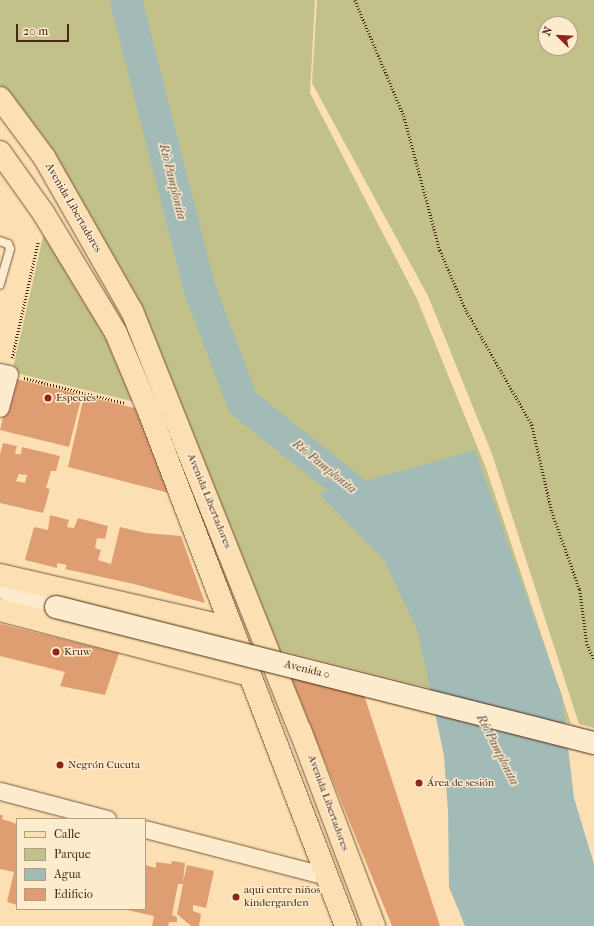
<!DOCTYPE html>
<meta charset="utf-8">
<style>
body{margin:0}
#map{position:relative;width:594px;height:926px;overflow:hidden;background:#fce0b3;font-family:"IM FELL French Canon",serif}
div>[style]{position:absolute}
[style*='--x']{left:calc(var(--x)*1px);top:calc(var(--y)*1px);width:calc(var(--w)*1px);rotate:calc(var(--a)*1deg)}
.green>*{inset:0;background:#c3c18a}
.water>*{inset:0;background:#a3bbb7}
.river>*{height:32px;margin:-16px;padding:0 16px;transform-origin:16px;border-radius:16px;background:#a3bbb7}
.building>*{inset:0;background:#de9e72}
.path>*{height:2.5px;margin-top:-1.25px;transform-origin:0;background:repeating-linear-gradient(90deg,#4a2716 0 1px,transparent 0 3px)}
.roads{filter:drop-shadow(0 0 1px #76553d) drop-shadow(0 0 1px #76553d)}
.lane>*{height:8px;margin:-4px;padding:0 4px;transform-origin:4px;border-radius:4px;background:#fdebce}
.street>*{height:17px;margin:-8.5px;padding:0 8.5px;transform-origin:8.5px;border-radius:8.5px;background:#fdebce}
.secondary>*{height:22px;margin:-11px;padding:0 11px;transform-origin:11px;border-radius:11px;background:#fdebce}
.primary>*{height:22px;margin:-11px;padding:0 11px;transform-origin:11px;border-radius:11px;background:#fce0b3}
.bridges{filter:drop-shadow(0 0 1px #4a2716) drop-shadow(0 0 1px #4a2716)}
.secondary-bridge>*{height:22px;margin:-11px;padding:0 11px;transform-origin:11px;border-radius:11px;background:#fdebce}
.dots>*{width:11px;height:11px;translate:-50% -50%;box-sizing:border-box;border:2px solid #fdebce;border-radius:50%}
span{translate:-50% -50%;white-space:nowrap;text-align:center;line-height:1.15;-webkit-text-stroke:3px #fdebce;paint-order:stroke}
.street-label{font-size:11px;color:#4a2716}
.poi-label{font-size:11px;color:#4a2716}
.left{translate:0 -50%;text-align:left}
.water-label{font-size:12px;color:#604c3e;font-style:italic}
.legend{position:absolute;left:16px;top:818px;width:130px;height:92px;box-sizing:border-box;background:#fdebce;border:1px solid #b59d84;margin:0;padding:5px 7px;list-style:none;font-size:12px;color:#4a2716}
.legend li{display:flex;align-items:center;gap:8px;height:20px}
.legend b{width:20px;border:1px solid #b59d84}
.north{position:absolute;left:538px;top:16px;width:40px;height:40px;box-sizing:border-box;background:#fdebce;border:1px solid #b59d84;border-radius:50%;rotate:294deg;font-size:11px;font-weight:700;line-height:16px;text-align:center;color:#4a2716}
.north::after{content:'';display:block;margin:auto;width:14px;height:18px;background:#8f2418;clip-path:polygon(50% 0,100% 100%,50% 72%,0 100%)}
.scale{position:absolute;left:16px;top:24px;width:53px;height:18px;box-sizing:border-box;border:2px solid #4a2716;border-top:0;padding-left:5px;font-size:12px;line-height:14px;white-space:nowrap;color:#4a2716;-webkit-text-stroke:3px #fdebce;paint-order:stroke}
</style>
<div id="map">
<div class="green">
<i style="clip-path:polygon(0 0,315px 0,310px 93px,417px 299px,486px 468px,571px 724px,276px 649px,49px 150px,0 86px)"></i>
<i style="clip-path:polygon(evenodd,317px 0,594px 0,594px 728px,579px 724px,492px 454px,428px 296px,312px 83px,317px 0,546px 24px,570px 24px,570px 48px,546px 48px,546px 24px)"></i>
<i style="clip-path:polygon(46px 224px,112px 334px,139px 403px,12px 372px)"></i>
</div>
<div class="water">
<i style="clip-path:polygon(475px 450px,562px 696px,574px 798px,594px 864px,594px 926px,465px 926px,449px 887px,448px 811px,444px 756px,418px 632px,384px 560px,319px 494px)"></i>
</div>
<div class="river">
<i style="--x:126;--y:0;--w:299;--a:75.7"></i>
<i style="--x:200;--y:290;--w:121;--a:69.2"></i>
<i style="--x:243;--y:403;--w:169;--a:38.5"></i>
<i style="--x:375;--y:508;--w:9;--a:63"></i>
</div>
<div class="building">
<i style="clip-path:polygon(12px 378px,82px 395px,69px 447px,0 430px)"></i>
<i style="clip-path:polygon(84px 396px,143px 410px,173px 494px,68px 467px)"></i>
<i style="clip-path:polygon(evenodd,3px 443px,17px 446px,15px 454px,21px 454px,22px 447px,60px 456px,56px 471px,51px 471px,46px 488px,50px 489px,43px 513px,0 503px,0 454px,3px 443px,19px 474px,27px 475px,25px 483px,16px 481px,19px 474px)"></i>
<i style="clip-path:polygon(50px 515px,69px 520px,67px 527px,74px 528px,78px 518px,108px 526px,105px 539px,97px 538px,95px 548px,101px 550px,98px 560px,111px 564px,120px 527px,146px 533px,181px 536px,205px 603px,134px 584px,65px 569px,67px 565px,57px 563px,57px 568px,25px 560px,34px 527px,48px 530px)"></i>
<i style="clip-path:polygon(0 624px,119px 653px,105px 695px,60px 686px,65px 672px,0 656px)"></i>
<i style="clip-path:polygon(288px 671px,362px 689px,440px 926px,392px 926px)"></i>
<i style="clip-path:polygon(0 815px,3px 815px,2px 819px,17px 824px,17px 905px,7px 902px,14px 872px,0 869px)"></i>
<i style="clip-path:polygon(172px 861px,185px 863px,183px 882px,187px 865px,214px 871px,206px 908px,193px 905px,193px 911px,201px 914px,199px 926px,191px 926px,177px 914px,183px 884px,178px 884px,172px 915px,177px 917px,177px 922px,169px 922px,168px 926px,152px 926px,154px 916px,127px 910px,145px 909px,145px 865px,156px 868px,156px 862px,171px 864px)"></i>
</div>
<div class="path">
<i style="--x:355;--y:0;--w:126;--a:67.1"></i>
<i style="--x:404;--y:116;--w:139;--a:75"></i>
<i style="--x:440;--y:250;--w:65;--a:66.6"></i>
<i style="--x:466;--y:310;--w:133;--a:60.1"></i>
<i style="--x:532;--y:425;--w:89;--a:77.1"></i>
<i style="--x:552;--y:512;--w:83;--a:70.3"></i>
<i style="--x:580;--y:590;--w:54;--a:82.6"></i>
<i style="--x:587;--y:644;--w:17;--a:66"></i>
<i style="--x:12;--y:358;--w:119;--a:-77.4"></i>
<i style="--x:24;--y:378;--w:103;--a:14"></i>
</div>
<div class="roads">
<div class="lane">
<i style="--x:0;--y:241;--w:9;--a:21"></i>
<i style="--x:8;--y:244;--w:5;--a:68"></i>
<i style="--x:10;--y:249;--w:37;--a:106"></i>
</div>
<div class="street">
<i style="--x:0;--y:372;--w:9;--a:13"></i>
<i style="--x:9;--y:374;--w:35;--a:105"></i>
<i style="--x:0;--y:791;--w:111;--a:14.7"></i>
<i style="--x:145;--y:829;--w:188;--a:14.5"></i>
</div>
<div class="secondary">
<i style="--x:0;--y:586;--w:22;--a:27"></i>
<i style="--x:20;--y:596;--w:38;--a:17"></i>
</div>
<div class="primary">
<i style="--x:0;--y:98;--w:74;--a:53.3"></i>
<i style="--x:44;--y:157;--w:177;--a:60.3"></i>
<i style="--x:132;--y:311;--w:451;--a:68.2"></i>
<i style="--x:300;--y:730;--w:210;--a:69.3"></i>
<i style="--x:0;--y:152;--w:76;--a:54.6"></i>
<i style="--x:44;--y:214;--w:139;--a:58.8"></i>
<i style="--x:116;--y:333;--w:82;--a:67.2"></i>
<i style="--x:148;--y:409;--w:554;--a:69.04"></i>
<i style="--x:0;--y:575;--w:237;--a:12.9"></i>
<i style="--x:0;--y:610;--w:257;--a:14.6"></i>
</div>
</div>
<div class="bridges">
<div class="secondary-bridge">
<i style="--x:56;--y:607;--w:555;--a:14.19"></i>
</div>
</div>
<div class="dots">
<i style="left:48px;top:398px;background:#8f2418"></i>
<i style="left:56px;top:652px;background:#8f2418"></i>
<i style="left:60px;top:765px;background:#8f2418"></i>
<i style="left:419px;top:783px;background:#8f2418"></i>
<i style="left:236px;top:897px;background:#8f2418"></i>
</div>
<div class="street-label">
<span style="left:73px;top:208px;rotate:60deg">Avenida Libertadores</span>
<span style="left:209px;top:501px;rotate:68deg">Avenida Libertadores</span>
<span style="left:307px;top:670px;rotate:14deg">Avenida 0</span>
<span style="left:328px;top:803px;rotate:70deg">Avenida Libertadores</span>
</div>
<div class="poi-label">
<span class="left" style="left:56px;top:398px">Especies</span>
<span class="left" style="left:64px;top:652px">Kruw</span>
<span class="left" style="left:68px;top:765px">Negrón Cucuta</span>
<span class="left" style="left:427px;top:783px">Área de sesión</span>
<span class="left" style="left:244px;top:897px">aqui entre niños<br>kindergarden</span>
</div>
<div class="water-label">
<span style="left:172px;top:182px;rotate:76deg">Río Pamplonita</span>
<span style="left:324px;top:467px;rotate:39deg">Río Pamplonita</span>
<span style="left:497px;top:750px;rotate:63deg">Río Pamplonita</span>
</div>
<ul class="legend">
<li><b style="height:5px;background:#fce0b3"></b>Calle</li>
<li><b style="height:11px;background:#c3c18a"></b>Parque</li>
<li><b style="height:11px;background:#a3bbb7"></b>Agua</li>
<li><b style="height:11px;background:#de9e72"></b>Edificio</li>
</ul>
<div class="north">N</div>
<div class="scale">20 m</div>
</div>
